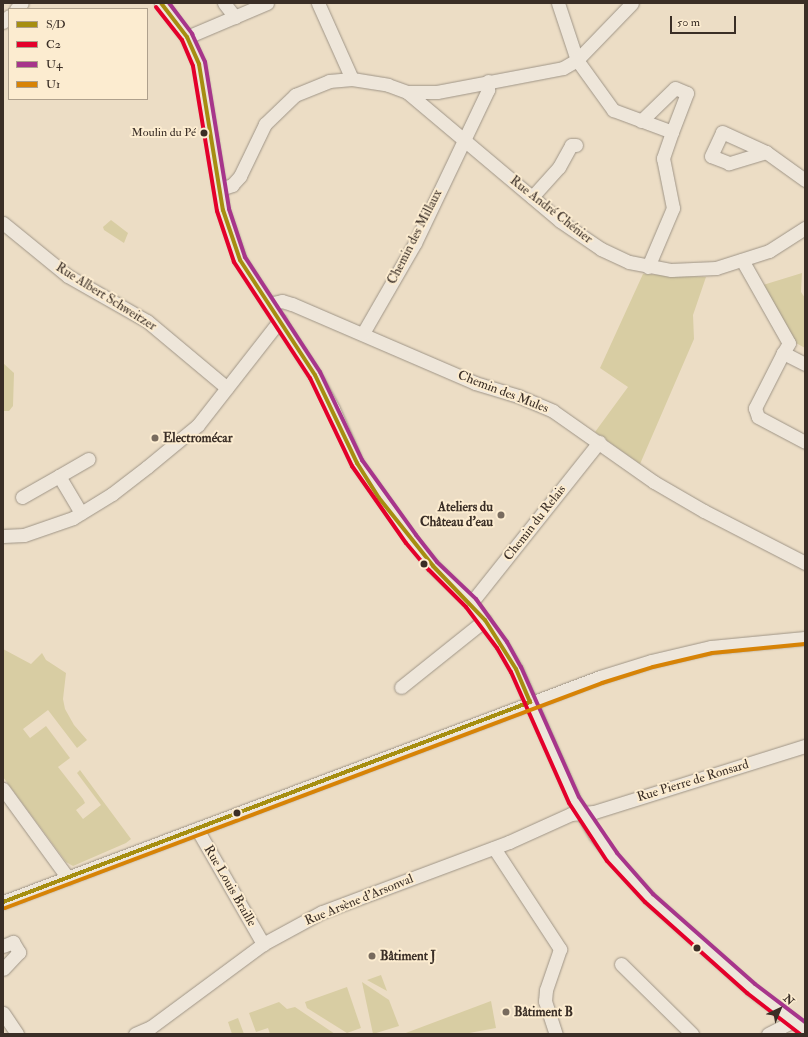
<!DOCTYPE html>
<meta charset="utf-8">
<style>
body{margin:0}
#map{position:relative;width:808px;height:1037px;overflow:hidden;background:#ecddc5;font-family:"IM FELL Double Pica",serif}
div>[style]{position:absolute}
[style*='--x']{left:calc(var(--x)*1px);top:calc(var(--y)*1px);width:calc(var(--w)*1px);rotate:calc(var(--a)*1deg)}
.green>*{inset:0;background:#d8cda3}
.roads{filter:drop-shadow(0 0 1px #9f9587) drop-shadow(0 0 1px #9f9587)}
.minor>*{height:13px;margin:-6.5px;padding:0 6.5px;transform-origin:6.5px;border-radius:6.5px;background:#eee6da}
.bus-1>*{height:4px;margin:-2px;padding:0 2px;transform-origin:2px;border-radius:2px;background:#a68e11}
.bus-2>*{height:4px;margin:-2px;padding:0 2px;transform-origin:2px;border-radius:2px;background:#e4002b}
.bus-3>*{height:4px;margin:-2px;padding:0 2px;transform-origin:2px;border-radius:2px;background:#a7358b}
.bus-4>*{height:4px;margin:-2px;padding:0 2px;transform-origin:2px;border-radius:2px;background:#d78306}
.dots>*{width:11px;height:11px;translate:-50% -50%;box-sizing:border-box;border:2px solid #fcecd0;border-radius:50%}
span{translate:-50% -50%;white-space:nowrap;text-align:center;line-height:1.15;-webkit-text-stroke:4px #fcecd0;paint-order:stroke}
.bus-label{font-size:12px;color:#3a2e26}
.right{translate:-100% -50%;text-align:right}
.street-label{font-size:13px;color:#3a2e26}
.poi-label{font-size:13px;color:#3a2e26;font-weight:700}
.left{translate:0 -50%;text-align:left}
.frame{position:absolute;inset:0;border:4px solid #3a2e26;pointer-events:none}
.legend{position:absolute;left:8px;top:8px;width:140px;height:92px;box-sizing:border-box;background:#fcecd0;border:1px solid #aea08c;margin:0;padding:5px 7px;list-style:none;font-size:12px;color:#3a2e26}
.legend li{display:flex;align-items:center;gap:8px;height:20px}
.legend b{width:20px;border:1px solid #aea08c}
.north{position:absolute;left:760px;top:989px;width:40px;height:40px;-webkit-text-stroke:3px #fcecd0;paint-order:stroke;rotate:44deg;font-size:11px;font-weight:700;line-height:16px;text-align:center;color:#3a2e26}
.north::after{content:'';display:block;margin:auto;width:14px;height:18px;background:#3a2e26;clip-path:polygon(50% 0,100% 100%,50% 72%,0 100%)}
.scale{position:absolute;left:670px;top:16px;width:66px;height:18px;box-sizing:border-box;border:2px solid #3a2e26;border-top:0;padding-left:5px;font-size:12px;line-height:14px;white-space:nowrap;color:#3a2e26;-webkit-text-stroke:3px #fcecd0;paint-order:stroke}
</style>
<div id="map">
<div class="green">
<i style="clip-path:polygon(111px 220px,128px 233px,124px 243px,104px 230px,103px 227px)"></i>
<i style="clip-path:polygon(802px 273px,801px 292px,805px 298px,805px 348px,796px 343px,763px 285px)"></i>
<i style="clip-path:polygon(643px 274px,706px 277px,693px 315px,694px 339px,640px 464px,595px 432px,628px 387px,600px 368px)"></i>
<i style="clip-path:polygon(3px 363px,14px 373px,13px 406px,9px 411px,3px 411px)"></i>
<i style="clip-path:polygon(3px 649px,31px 664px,42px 653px,46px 660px,66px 673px,63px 699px,65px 709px,74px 725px,87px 740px,77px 748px,48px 710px,23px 729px,30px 738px,46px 726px,70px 758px,58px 767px,83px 799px,85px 803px,76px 810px,83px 819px,101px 805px,77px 773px,80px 770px,131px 839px,126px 843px,73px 866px,66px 862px,3px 777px)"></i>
<i style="clip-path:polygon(381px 975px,387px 991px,367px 980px)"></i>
<i style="clip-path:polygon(362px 982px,389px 1000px,399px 1026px,373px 1034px)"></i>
<i style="clip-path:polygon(347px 987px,361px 1028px,347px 1033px,307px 1008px,305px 1002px)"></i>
<i style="clip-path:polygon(491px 1001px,496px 1028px,464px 1034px,403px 1034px)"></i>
<i style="clip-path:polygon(279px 1002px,287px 1009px,295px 1007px,335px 1034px,270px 1034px,268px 1028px,256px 1032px,249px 1013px)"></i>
<i style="clip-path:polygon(238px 1018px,244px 1034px,232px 1034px,228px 1022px)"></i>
</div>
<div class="roads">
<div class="minor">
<i style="--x:161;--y:3;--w:43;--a:52.6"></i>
<i style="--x:187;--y:37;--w:30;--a:66"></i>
<i style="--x:199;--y:64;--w:148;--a:80.7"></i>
<i style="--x:223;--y:210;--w:53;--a:71.2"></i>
<i style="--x:240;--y:260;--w:137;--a:56.9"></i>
<i style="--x:315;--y:375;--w:38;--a:62"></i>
<i style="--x:333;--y:409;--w:59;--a:66"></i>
<i style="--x:357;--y:463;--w:93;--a:54.6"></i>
<i style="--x:411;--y:539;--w:35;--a:51"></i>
<i style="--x:433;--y:566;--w:53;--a:44.2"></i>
<i style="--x:471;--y:603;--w:52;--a:53.6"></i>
<i style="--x:502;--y:645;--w:28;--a:60"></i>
<i style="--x:516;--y:669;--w:143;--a:66.1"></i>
<i style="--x:574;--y:800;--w:41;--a:59"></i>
<i style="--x:595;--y:835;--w:28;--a:52"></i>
<i style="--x:612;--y:857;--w:55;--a:47.9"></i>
<i style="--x:649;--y:898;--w:137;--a:41.7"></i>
<i style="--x:751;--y:989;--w:68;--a:37.2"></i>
<i style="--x:224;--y:3;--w:18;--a:52"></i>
<i style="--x:318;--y:3;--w:83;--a:65.9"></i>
<i style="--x:558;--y:3;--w:60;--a:71.6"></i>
<i style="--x:577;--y:60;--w:62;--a:54.2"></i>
<i style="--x:613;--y:110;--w:63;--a:20.4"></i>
<i style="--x:672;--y:132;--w:28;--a:109"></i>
<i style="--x:663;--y:158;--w:51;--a:78.7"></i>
<i style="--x:673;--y:208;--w:64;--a:113"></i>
<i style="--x:16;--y:9;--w:8;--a:-45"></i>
<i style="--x:3;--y:22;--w:8;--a:-45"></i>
<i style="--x:187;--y:37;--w:87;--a:-23"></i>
<i style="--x:407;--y:92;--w:30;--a:0"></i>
<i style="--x:437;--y:92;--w:128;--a:-10.8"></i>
<i style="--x:563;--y:68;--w:16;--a:-30"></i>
<i style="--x:577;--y:60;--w:79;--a:-46"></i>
<i style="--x:641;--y:121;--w:47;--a:-44.1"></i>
<i style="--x:675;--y:88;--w:13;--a:23"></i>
<i style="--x:687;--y:93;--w:42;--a:111"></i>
<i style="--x:766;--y:152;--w:39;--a:163"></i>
<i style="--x:729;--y:163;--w:19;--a:-159"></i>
<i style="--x:711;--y:156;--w:26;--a:-65"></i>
<i style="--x:722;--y:132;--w:48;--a:24.4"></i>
<i style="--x:766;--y:152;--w:48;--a:35.7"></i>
<i style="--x:220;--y:189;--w:13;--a:-18"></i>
<i style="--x:232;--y:185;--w:12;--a:-48"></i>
<i style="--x:240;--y:176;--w:58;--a:-64.3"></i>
<i style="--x:265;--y:124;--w:42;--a:-44"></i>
<i style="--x:295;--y:95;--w:37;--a:-22"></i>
<i style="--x:329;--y:81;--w:23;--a:-5"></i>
<i style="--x:352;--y:79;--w:36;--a:9"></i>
<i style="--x:388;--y:85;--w:20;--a:20"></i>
<i style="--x:407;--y:92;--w:200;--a:40.1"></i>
<i style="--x:560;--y:221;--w:50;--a:34.3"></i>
<i style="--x:601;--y:249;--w:31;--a:25"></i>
<i style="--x:629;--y:262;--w:43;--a:10.8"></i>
<i style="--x:671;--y:270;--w:45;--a:-2.5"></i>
<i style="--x:716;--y:268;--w:56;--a:-17.8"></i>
<i style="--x:769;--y:251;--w:43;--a:-32.6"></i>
<i style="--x:532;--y:197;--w:40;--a:-48"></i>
<i style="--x:559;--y:167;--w:25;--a:-61"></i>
<i style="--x:571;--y:145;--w:5;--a:0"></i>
<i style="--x:3;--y:223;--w:84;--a:39.2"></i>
<i style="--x:68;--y:276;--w:91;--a:29.7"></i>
<i style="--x:147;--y:321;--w:104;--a:39.9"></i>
<i style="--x:742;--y:260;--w:95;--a:60.5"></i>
<i style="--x:789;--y:343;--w:12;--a:121"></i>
<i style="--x:268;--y:304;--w:14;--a:-12"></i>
<i style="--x:282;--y:301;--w:10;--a:17"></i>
<i style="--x:292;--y:304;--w:199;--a:23.3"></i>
<i style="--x:475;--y:383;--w:45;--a:16.8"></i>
<i style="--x:518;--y:396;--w:38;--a:23"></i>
<i style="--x:553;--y:411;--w:123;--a:35.1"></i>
<i style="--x:654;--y:482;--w:58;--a:30.1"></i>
<i style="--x:704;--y:511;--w:114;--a:27.2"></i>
<i style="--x:363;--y:333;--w:104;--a:-60"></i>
<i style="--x:415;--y:243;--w:170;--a:-64.5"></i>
<i style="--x:488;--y:90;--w:9;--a:-90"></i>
<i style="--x:805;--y:364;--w:25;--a:-153"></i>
<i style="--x:783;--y:353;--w:62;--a:117"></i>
<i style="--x:755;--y:408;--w:9;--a:72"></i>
<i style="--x:758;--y:417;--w:53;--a:28"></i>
<i style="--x:22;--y:497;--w:43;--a:-29.6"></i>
<i style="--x:81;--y:513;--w:43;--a:-120.7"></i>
<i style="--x:59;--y:476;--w:34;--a:-30"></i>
<i style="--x:3;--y:536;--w:21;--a:-3"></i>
<i style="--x:24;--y:535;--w:52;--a:-19.1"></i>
<i style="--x:73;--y:518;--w:46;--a:-31.6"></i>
<i style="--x:112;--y:494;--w:44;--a:-37.6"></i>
<i style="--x:147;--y:467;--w:66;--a:-39.5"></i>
<i style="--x:198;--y:425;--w:133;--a:-52"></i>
<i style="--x:471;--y:603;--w:206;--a:-51.5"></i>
<i style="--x:401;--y:687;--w:107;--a:-38.6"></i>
<i style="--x:3;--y:789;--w:110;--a:53.9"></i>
<i style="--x:197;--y:829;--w:133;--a:60.1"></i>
<i style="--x:494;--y:848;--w:121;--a:56.8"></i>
<i style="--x:560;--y:949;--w:43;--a:108.9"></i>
<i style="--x:546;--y:990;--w:11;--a:95"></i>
<i style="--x:545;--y:1001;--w:35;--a:72"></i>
<i style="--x:3;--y:902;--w:638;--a:-20.65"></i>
<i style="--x:600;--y:677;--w:53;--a:-17.4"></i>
<i style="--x:651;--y:661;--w:62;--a:-13.1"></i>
<i style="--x:711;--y:647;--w:94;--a:-5.5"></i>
<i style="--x:3;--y:946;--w:11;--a:-22"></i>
<i style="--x:13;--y:942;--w:12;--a:59"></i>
<i style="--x:19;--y:952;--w:23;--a:133"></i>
<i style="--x:621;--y:964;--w:100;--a:44.6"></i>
<i style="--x:3;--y:1013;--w:25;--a:56"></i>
<i style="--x:135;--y:1034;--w:17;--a:-24"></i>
<i style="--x:151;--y:1027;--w:139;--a:-36.5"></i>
<i style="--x:263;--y:944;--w:67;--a:-28.5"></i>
<i style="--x:322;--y:912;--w:200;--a:-20.5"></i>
<i style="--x:509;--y:842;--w:68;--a:-24.3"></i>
<i style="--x:571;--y:814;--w:23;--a:-5"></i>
<i style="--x:594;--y:812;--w:221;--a:-17.4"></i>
<i style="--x:768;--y:1034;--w:28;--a:-27"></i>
</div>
</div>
<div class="bus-1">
<i style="--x:161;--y:3;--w:43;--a:52.6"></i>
<i style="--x:187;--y:37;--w:30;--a:66"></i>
<i style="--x:199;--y:64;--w:148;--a:80.7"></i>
<i style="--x:223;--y:210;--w:53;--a:71.2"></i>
<i style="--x:240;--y:260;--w:137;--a:56.9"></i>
<i style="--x:315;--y:375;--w:98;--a:64.5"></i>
<i style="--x:357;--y:463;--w:41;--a:57.8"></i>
<i style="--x:379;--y:498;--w:87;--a:51.5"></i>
<i style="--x:433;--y:566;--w:75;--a:46.1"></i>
<i style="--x:485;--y:620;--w:58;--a:57.7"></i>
<i style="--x:516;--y:669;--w:36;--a:67"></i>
<i style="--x:3;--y:902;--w:564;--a:-20.78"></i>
</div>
<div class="bus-2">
<i style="--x:156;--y:7;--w:42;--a:51.8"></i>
<i style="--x:182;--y:40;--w:28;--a:67"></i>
<i style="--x:193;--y:66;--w:147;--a:80.6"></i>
<i style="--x:217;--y:211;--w:54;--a:71.6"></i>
<i style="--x:234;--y:262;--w:139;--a:56.8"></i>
<i style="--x:310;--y:378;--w:98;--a:64.5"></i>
<i style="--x:352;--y:466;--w:94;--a:55"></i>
<i style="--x:406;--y:543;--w:35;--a:50"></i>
<i style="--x:429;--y:570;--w:52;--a:45"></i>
<i style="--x:466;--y:607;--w:51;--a:52.9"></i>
<i style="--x:497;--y:648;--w:28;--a:60"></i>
<i style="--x:511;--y:672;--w:143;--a:66.1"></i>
<i style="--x:569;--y:803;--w:69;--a:56.8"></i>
<i style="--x:607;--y:861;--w:56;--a:47.2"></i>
<i style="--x:645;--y:902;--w:137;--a:41.7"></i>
<i style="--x:747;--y:993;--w:67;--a:37.7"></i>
</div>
<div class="bus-3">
<i style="--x:169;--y:3;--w:39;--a:53"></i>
<i style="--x:192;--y:34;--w:31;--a:65"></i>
<i style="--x:205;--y:62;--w:149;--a:80.7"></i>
<i style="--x:229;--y:209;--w:51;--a:71.6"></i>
<i style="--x:245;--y:257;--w:137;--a:56.9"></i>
<i style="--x:320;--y:372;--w:98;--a:64.5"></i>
<i style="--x:362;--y:460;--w:92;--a:54.2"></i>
<i style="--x:416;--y:535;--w:34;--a:52"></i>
<i style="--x:437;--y:562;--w:54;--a:43.5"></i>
<i style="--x:476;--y:599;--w:53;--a:54.2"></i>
<i style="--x:507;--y:642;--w:29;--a:61"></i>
<i style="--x:521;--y:667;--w:142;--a:66"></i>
<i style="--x:579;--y:797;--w:68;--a:55.8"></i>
<i style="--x:617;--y:853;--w:55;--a:48.7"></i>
<i style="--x:653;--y:894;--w:136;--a:41.4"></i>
<i style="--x:755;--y:984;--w:63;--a:37.2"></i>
</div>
<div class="bus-4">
<i style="--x:5;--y:908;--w:638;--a:-20.65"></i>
<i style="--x:602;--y:683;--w:53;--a:-17.4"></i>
<i style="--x:653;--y:667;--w:61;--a:-13.3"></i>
<i style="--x:712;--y:653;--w:93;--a:-5.5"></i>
</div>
<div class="dots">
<i style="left:204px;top:133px;background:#3a2e26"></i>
<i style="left:155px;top:438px;background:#786b5e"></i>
<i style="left:501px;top:515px;background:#786b5e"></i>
<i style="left:424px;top:564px;background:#3a2e26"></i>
<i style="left:237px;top:813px;background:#3a2e26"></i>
<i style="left:697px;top:948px;background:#3a2e26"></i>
<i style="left:372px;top:956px;background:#786b5e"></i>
<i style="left:506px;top:1012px;background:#786b5e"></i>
</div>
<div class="bus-label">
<span class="right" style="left:196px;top:133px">Moulin du Pé</span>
</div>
<div class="street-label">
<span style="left:551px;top:210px;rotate:38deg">Rue André Chénier</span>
<span style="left:415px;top:237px;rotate:-63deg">Chemin des Millaux</span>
<span style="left:106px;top:297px;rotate:32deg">Rue Albert Schweitzer</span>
<span style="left:503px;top:392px;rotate:21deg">Chemin des Mules</span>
<span style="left:535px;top:523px;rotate:-52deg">Chemin du Relais</span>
<span style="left:693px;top:781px;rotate:-17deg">Rue Pierre de Ronsard</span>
<span style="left:230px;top:886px;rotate:60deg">Rue Louis Braille</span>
<span style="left:359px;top:900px;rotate:-22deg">Rue Arsène d'Arsonval</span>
</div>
<div class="poi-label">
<span class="left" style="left:163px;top:438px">Electromécar</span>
<span class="right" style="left:493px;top:515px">Ateliers du<br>Château d'eau</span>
<span class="left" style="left:380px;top:956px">Bâtiment J</span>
<span class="left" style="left:514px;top:1012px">Bâtiment B</span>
</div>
<div class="frame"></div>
<ul class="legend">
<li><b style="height:5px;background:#a68e11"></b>S/D</li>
<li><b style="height:5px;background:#e4002b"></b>C2</li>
<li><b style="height:5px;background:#a7358b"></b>U4</li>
<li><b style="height:5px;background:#d78306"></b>U1</li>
</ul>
<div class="north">N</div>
<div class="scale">50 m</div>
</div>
